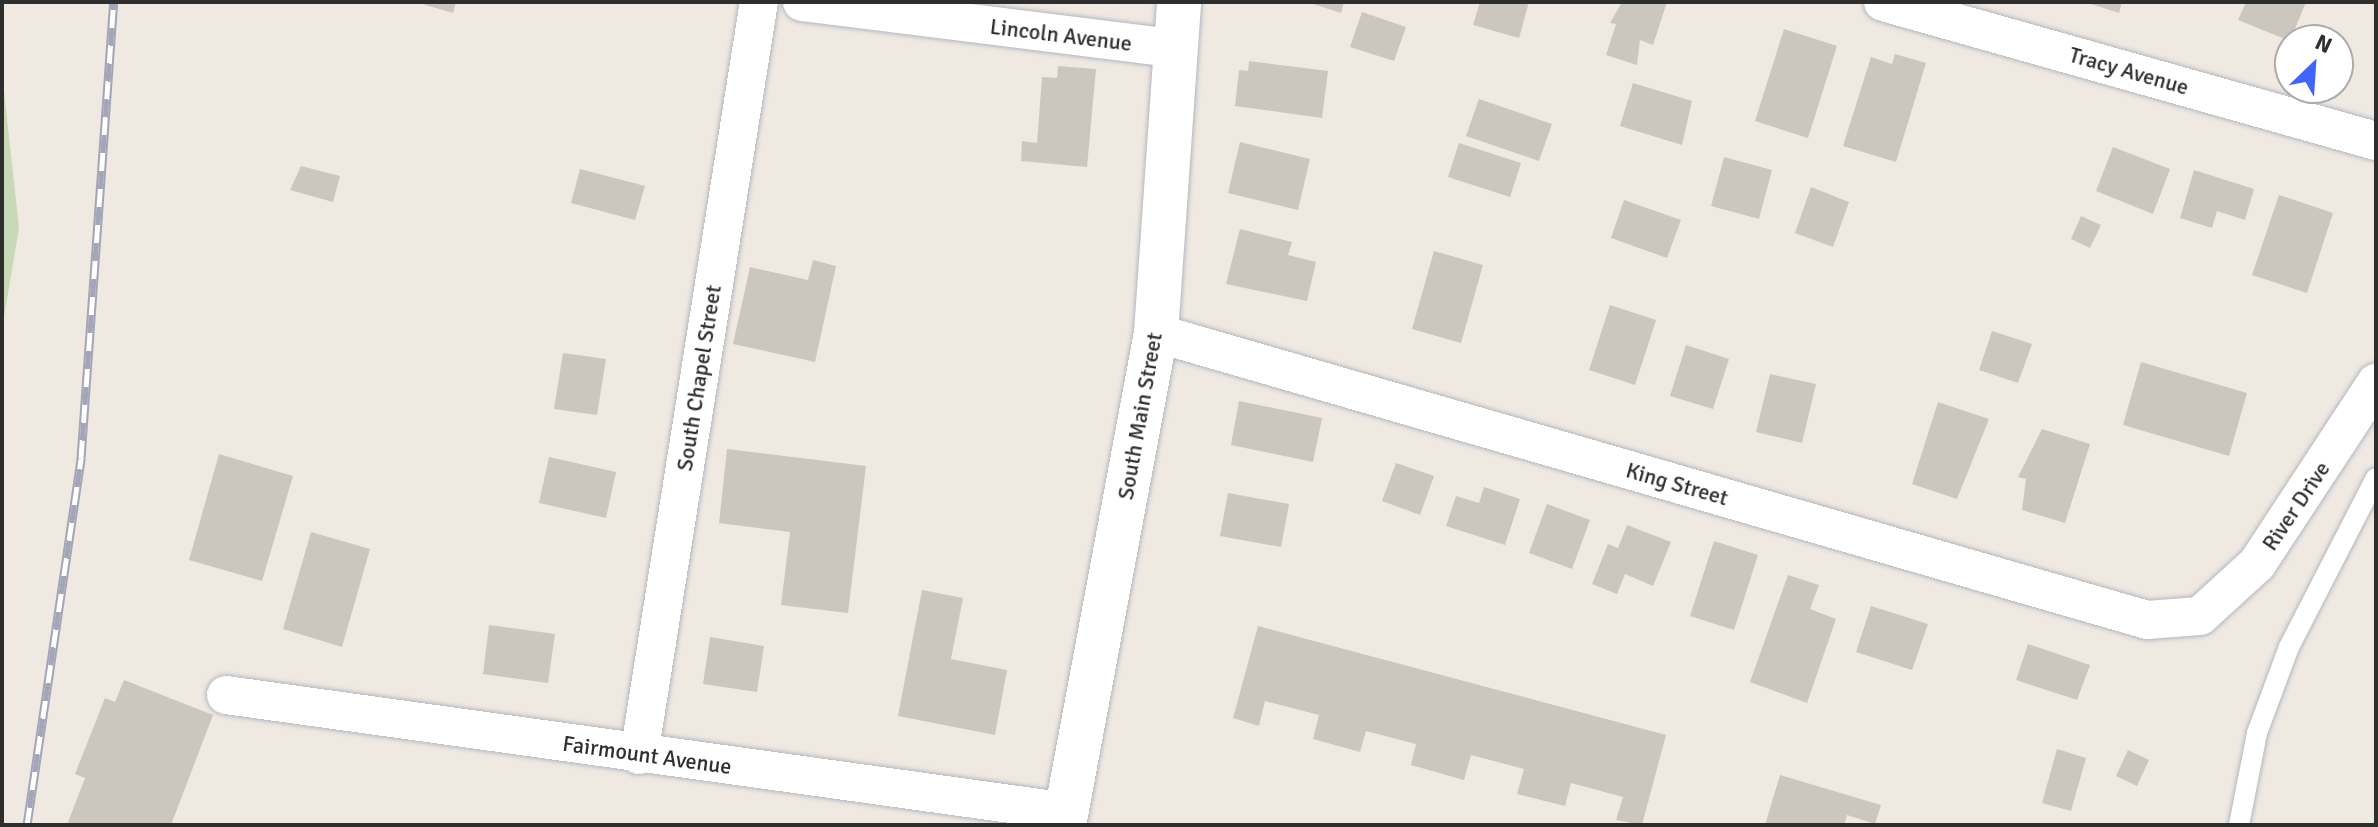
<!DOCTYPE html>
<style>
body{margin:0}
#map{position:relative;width:2378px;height:827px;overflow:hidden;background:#efe9e1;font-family:Signika,sans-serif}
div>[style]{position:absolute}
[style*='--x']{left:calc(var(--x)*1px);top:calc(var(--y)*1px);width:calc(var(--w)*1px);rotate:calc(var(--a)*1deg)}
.cemetery>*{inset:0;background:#c8d9b8}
.building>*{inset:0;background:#cbc7bf}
.roads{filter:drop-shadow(0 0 2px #b4b7c1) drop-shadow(0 0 2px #b4b7c1)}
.service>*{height:20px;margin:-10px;padding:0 10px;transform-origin:10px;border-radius:10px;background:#fff}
.minor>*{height:38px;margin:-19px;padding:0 19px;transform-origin:19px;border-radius:19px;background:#fff}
.secondary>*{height:44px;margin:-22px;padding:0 22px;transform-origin:22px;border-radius:22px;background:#fff}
.rail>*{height:9px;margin-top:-4.5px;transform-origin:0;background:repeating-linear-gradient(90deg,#fff 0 18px,#a3a6b8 0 36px);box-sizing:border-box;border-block:2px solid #a3a6b8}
span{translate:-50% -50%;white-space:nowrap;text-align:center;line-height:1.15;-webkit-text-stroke:8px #fff;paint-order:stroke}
.street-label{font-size:22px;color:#2e2e2e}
.frame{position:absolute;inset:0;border:4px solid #2e2e2e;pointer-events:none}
.north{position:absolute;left:2274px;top:24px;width:80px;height:80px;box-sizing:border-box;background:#fff;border:2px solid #ababab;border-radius:50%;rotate:25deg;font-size:22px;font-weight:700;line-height:32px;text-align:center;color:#2e2e2e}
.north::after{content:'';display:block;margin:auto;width:28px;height:36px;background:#4264fb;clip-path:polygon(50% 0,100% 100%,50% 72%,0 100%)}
</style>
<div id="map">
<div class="cemetery">
<i style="clip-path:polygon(2px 73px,19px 228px,2px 329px)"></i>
</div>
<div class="building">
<i style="clip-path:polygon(415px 2px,456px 2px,453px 13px)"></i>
<i style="clip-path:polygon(1307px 2px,1344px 2px,1341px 13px)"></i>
<i style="clip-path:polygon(1480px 2px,1529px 2px,1519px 38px,1473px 25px)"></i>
<i style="clip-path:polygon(1622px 2px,1667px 2px,1653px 45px,1640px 40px,1637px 65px,1606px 55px,1616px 24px,1610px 23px)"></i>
<i style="clip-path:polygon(2085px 2px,2122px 2px,2119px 13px)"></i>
<i style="clip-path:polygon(2246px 2px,2306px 2px,2290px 41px,2238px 20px)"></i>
<i style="clip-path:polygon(1362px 12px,1406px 27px,1394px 61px,1350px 47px)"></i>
<i style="clip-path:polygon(1784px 29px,1837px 46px,1808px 138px,1755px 121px)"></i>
<i style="clip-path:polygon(1895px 54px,1926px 63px,1896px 162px,1843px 146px,1871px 57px,1892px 64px)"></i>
<i style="clip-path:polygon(1249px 61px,1328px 71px,1322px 118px,1235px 106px,1239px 70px,1248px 71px)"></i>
<i style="clip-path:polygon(1058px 66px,1096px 69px,1087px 167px,1021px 161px,1022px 141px,1037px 143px,1042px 77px,1057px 78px)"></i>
<i style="clip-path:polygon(1633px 83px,1692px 101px,1682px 145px,1620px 126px)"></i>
<i style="clip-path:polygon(1479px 99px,1552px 124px,1539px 161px,1466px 136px)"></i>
<i style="clip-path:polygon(1240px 142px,1310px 159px,1298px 210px,1228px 193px)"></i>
<i style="clip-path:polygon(1459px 143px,1521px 163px,1510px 197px,1448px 177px)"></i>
<i style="clip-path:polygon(2113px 147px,2170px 169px,2153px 214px,2096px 191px)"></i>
<i style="clip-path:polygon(1724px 157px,1772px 170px,1759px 219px,1711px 206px)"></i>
<i style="clip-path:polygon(301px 166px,340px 176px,333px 202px,290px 190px)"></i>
<i style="clip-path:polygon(580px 169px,645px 186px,635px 220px,571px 203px)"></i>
<i style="clip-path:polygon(2194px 170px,2254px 189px,2245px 220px,2217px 211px,2212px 228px,2180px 218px)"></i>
<i style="clip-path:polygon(1811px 187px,1849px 202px,1833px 247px,1795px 233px)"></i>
<i style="clip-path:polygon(2279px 195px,2333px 213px,2307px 293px,2252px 275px)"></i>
<i style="clip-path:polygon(1624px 200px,1681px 220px,1667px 258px,1611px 238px)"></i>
<i style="clip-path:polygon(2081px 216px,2101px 225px,2090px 248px,2071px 239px)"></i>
<i style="clip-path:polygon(1240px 229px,1292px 242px,1288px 255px,1316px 262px,1307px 301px,1226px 284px)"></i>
<i style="clip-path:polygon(1434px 251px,1483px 265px,1461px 343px,1412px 329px)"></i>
<i style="clip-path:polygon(813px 260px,836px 266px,815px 362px,733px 344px,750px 267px,808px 280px)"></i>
<i style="clip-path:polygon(1610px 305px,1656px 320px,1635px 385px,1589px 370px)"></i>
<i style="clip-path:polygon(1992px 331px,2032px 344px,2018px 383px,1979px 370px)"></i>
<i style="clip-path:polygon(1686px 345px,1729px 359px,1713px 409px,1670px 396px)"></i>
<i style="clip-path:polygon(563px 353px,606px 359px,597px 415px,554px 409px)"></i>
<i style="clip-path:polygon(2141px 362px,2247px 393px,2229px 456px,2123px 425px)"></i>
<i style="clip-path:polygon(1770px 374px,1816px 384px,1802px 443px,1756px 432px)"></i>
<i style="clip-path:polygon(1239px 401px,1322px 418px,1313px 462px,1231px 445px)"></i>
<i style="clip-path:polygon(1938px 402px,1989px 419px,1957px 499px,1912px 484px)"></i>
<i style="clip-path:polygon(2042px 429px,2090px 444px,2065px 523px,2022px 510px,2026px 479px,2018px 477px)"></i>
<i style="clip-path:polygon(727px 449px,866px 466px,848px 613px,781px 605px,790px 532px,719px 523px)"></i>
<i style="clip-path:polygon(219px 454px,293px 476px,262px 581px,189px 560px)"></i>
<i style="clip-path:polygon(549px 457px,616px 472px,606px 518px,539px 503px)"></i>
<i style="clip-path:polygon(1396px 463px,1434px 476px,1420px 515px,1382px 501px)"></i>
<i style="clip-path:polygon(1484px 487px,1520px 499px,1505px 545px,1446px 526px,1456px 496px,1479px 503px)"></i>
<i style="clip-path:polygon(1228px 493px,1289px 504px,1281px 547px,1220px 536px)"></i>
<i style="clip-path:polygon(1547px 504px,1590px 520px,1572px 569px,1529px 553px)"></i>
<i style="clip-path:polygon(1627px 525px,1671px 542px,1653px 586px,1625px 574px,1617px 594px,1592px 584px,1608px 544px,1618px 548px)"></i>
<i style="clip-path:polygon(311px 532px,370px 549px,342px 647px,283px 629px)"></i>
<i style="clip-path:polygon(1714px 541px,1758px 555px,1734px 630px,1690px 616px)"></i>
<i style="clip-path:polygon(1788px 575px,1819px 585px,1810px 609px,1836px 619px,1807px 703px,1750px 682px)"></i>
<i style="clip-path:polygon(922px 590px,963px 598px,951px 659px,1007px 670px,995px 735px,898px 716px)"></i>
<i style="clip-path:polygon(1871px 606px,1928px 624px,1912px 670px,1856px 652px)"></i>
<i style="clip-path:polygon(489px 625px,555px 634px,548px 683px,483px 674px)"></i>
<i style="clip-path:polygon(1258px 626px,1666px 735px,1642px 825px,1616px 820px,1623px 797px,1571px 783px,1565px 806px,1517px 794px,1524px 769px,1471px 755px,1464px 780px,1411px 765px,1416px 744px,1366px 731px,1360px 752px,1313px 739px,1319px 715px,1265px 701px,1259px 726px,1233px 718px)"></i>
<i style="clip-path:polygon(710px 637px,764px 646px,757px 692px,703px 684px)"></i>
<i style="clip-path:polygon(2028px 644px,2090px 665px,2077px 700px,2016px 680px)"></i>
<i style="clip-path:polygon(124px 680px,213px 715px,171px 825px,67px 825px,85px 778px,75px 774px,105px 698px,115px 702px)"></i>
<i style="clip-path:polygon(2057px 749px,2086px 758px,2071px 811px,2042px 803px)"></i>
<i style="clip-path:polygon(2128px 750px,2149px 760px,2137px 786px,2116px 776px)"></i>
<i style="clip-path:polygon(1780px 775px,1881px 805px,1875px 824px,1847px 815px,1844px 825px,1765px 825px)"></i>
</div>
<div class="roads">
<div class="service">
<i style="--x:2239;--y:825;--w:94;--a:-78.9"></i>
<i style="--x:2257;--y:733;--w:92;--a:-69.6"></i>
<i style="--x:2289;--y:647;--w:190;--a:-62.8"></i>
</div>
<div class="minor">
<i style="--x:802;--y:2;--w:379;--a:7.1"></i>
<i style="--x:1883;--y:2;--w:512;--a:15.75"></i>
<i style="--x:1156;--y:333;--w:1032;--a:16.15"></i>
<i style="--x:2147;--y:620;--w:53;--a:-4.3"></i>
<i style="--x:2200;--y:616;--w:77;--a:-42.4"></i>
<i style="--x:2257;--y:564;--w:217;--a:-56.7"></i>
<i style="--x:226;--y:695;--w:850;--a:7.91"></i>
<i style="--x:639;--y:755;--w:763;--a:-80.95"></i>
</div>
<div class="secondary">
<i style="--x:1064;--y:825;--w:501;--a:-79.41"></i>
<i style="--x:1156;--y:333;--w:332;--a:-86"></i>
</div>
</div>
<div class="rail">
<i style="--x:27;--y:825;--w:371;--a:-81.6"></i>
<i style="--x:81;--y:458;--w:457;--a:-85.9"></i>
</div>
<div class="street-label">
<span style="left:1061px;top:35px;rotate:7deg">Lincoln Avenue</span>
<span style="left:2129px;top:71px;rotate:16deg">Tracy Avenue</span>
<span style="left:699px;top:378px;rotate:-81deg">South Chapel Street</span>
<span style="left:1140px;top:416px;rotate:-80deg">South Main Street</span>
<span style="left:1677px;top:484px;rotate:16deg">King Street</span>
<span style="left:2296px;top:506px;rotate:-56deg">River Drive</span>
<span style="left:647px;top:755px;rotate:8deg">Fairmount Avenue</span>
</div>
<div class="frame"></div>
<div class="north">N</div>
</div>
